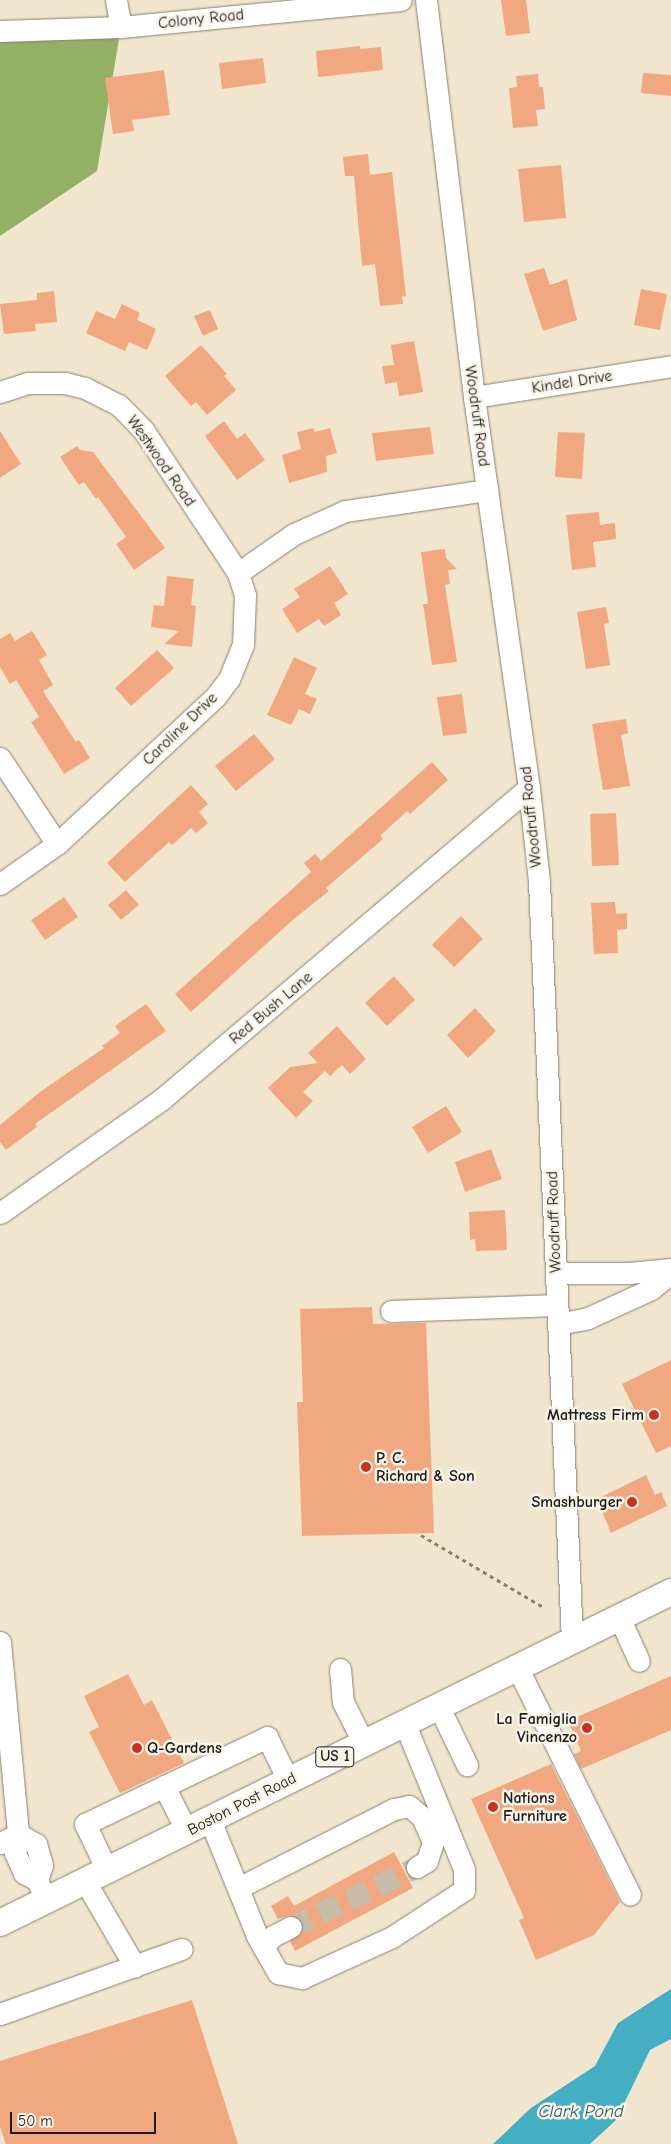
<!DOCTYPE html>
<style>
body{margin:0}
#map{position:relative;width:671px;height:2144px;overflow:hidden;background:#f1e6cd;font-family:"Comic Neue",sans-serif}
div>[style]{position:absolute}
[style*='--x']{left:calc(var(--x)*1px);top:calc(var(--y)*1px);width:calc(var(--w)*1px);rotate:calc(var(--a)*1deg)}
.forest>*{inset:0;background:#92b165}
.water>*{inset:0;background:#44aec3}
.building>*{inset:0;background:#f1a881}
.minor-tunnel>*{height:21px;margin-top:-10.5px;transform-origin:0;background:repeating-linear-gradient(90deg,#c6beaa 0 21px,transparent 0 32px)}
.path>*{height:3px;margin-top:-1.5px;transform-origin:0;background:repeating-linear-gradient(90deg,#868174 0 4px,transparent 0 8px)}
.roads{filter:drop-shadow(0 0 1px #868174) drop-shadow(0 0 1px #868174)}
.minor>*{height:21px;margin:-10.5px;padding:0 10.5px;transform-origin:10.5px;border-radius:10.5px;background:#fff}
.major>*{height:26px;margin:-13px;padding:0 13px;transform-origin:13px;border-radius:13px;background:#fff}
.dots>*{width:14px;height:14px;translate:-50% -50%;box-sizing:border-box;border:2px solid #f7f3e8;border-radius:50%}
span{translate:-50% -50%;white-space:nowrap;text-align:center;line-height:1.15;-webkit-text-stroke:5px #f7f3e8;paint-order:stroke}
.shield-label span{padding:1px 4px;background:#f7f3e8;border:1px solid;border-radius:4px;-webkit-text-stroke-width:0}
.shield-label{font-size:15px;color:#1c1c1c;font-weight:700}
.street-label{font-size:16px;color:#1c1c1c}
.poi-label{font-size:16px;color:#1c1c1c;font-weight:700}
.right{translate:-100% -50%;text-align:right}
.left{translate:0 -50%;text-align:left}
.water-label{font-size:18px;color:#2e5e67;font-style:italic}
.scale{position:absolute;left:10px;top:2112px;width:146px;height:22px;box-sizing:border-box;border:2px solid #1c1c1c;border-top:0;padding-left:6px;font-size:15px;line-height:18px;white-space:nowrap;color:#1c1c1c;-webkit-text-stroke:4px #f7f3e8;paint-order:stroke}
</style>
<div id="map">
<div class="forest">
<i style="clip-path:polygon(121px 27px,97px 171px,0 236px,0 31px)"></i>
</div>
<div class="water">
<i style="clip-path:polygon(671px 1989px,671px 2039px,650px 2050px,616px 2120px,590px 2144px,493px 2144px,531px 2108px,595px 2066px,618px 2023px)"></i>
</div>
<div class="building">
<i style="clip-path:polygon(501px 0,526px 0,530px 33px,506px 36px)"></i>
<i style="clip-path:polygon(360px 46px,360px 49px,381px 47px,383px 70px,318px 77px,316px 51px)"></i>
<i style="clip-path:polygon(263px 58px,266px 83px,222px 89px,219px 63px)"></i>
<i style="clip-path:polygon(164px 70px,170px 115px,132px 120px,134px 131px,113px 134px,105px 78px)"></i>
<i style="clip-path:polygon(643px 73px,671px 75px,671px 96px,641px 93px)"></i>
<i style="clip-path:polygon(538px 74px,539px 87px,543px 87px,545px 109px,536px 110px,538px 126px,513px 128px,509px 88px,517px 87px,516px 76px)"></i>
<i style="clip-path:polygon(368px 154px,370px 175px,392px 172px,406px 296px,402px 297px,403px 304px,380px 306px,375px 264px,362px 266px,354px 176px,345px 176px,343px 157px)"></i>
<i style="clip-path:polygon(561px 165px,566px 218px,524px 222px,518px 169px)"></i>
<i style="clip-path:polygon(544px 268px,550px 285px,567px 279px,577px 320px,543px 331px,524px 274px)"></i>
<i style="clip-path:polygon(641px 289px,667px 294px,660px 330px,634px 325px)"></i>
<i style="clip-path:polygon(54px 291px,57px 322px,35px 324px,36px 331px,4px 334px,0 304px,37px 300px,37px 293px)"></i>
<i style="clip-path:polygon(122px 304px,140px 313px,137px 320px,156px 329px,147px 350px,129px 342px,125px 351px,86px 333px,96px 311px,115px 319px)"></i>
<i style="clip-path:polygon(210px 310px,218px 329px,203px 336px,194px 316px)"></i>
<i style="clip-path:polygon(414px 341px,423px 392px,399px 396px,397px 382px,385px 384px,382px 366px,394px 365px,391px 345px)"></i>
<i style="clip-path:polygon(201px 345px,227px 374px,224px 376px,236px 390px,207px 415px,196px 402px,191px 406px,165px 376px)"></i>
<i style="clip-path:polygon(224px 421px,237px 439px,245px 433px,265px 460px,237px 480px,205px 436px)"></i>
<i style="clip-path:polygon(430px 427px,434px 454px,376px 461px,372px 433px)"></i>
<i style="clip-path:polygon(313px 428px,315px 432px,330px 428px,337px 453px,326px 456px,327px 472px,289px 483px,282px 455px,301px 449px,297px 432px)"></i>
<i style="clip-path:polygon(0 431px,21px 464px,0 478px)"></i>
<i style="clip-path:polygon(558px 432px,585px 433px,582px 479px,555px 477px)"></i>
<i style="clip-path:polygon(77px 446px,80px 450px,93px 452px,165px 548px,134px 570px,116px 544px,126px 537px,98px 497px,96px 499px,84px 482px,79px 485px,60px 457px)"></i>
<i style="clip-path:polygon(599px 512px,600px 525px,615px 523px,616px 539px,593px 542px,596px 567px,572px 570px,566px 515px)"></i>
<i style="clip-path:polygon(445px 549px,446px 558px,457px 569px,448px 570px,450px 584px,445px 585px,457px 662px,432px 665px,423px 604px,428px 604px,421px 552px)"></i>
<i style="clip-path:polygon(330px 566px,348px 594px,334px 603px,341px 615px,324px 626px,319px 619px,297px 633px,282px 609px,300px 597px,294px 589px)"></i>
<i style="clip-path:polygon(167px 576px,194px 579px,191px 605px,196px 606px,192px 647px,164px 644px,179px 631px,151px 627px,154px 605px,164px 606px)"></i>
<i style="clip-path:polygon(606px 607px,609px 623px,604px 624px,610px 665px,586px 669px,577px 612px)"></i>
<i style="clip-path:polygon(32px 631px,47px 655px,39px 660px,53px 685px,43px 691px,76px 742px,79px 740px,90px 758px,64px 774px,31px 722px,39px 717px,16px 680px,10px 684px,0 667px,0 639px,10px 633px,15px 641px)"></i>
<i style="clip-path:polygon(157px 650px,174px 668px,131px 706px,115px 688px)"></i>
<i style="clip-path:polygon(294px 657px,317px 668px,305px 694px,317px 699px,310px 714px,299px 709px,291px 725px,267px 715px)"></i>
<i style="clip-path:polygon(462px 694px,467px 733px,443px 736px,437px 697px)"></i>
<i style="clip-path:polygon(626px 719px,628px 733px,621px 735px,630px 786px,603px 790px,592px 724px)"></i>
<i style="clip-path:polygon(254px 734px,275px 759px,236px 791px,215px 766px)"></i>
<i style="clip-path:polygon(432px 762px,448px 780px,410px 814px,407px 811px,380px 836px,383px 839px,326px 888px,329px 891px,295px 918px,191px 1012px,175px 994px,311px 872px,304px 863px,315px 854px,321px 861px)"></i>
<i style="clip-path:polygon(191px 785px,208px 804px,199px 812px,208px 823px,196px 833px,191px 828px,172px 845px,169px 842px,125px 882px,107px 863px)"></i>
<i style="clip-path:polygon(616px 813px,619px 865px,592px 866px,590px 814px)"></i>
<i style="clip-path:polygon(126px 890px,139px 905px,121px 920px,108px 905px)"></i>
<i style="clip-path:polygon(64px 897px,78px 917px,45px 940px,31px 920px)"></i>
<i style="clip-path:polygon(615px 902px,616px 914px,627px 913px,627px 929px,617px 930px,618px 953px,594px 954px,591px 903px)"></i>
<i style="clip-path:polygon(461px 916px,483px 939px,454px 967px,432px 945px)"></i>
<i style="clip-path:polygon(394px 976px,415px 1000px,387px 1026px,365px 1003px)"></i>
<i style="clip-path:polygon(146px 1004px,166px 1031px,35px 1124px,37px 1127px,6px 1150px,0 1142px,0 1125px,40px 1092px,104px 1048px,102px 1046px,120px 1033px,115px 1026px)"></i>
<i style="clip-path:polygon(475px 1008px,496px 1031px,468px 1058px,447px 1035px)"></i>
<i style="clip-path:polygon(337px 1026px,366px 1059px,350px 1074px,342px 1065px,330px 1076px,325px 1071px,303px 1092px,313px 1101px,296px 1118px,268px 1088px,290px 1067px,318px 1063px,308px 1053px)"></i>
<i style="clip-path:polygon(446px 1106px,462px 1132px,428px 1153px,412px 1127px)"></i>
<i style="clip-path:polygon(491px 1149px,502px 1179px,465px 1192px,455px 1162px)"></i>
<i style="clip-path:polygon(505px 1210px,507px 1250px,476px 1251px,475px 1239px,470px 1240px,469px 1212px)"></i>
<i style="clip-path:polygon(372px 1307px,373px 1324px,426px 1323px,434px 1533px,302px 1536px,297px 1402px,303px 1402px,300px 1309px)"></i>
<i style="clip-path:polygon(671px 1360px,671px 1446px,656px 1453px,622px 1384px)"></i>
<i style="clip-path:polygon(646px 1475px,655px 1495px,661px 1492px,667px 1506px,611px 1533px,597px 1499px)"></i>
<i style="clip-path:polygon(128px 1674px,144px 1705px,152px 1700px,184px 1763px,120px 1793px,89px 1732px,99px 1727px,84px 1696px)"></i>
<i style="clip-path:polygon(671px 1676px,671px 1730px,581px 1769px,574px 1754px,581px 1751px,568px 1721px)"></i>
<i style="clip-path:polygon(551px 1764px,620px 1902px,594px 1935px,536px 1960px,519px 1920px,524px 1918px,471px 1799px)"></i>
<i style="clip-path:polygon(394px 1852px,413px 1888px,295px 1951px,290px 1941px,302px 1933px,302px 1921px,292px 1915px,278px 1919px,271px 1906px,288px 1896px,294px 1906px)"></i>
<i style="clip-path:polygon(192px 2000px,238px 2144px,6px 2144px,0 2127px,0 2061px)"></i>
</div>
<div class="minor-tunnel">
<i style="--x:291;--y:1927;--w:140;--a:-25.5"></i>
</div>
<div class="path">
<i style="--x:421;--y:1535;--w:142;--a:30.5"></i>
</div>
<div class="roads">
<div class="minor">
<i style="--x:116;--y:0;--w:27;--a:80"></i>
<i style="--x:426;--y:0;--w:400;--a:83.1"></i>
<i style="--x:474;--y:397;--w:395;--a:82"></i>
<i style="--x:529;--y:788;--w:95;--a:83.9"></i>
<i style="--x:539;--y:882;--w:759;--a:87.51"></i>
<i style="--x:0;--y:31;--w:121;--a:-1.9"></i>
<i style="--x:121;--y:27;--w:281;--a:-5.5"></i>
<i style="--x:0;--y:392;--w:29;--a:-18"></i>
<i style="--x:28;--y:383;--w:37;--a:0"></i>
<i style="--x:65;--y:383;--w:21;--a:14"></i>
<i style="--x:85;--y:388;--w:38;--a:27"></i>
<i style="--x:119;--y:405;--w:36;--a:46"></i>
<i style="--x:144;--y:431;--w:170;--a:56.5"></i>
<i style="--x:474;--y:397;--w:199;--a:-8.9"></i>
<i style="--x:0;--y:758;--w:103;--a:56.5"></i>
<i style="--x:0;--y:884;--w:70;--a:-35.1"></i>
<i style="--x:57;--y:844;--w:217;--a:-42.9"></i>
<i style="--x:216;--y:696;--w:21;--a:-53"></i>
<i style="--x:229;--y:679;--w:37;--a:-68"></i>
<i style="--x:243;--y:645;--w:50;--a:-87.7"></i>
<i style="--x:245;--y:595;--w:23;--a:-108"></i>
<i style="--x:238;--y:573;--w:68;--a:-34.9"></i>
<i style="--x:294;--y:534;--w:56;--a:-24.3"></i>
<i style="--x:345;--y:511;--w:144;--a:-8.4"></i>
<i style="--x:0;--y:1213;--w:198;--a:-35.1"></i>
<i style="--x:162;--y:1099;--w:481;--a:-40.3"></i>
<i style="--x:556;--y:1273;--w:73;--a:0"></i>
<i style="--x:629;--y:1273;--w:42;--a:-5.4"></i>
<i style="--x:391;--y:1311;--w:166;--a:-2.1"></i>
<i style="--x:558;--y:1324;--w:31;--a:-11"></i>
<i style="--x:588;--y:1318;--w:69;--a:-24.7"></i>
<i style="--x:651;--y:1289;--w:26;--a:-39"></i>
<i style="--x:619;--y:1617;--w:48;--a:65.6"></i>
<i style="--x:0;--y:1642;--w:193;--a:84.6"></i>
<i style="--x:18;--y:1834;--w:20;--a:153"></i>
<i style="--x:517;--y:1667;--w:254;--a:63.6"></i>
<i style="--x:340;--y:1669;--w:33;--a:85"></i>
<i style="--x:343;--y:1702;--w:45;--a:63.4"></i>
<i style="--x:438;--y:1705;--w:67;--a:64.2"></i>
<i style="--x:164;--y:1786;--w:51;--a:63.4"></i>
<i style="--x:210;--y:1820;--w:125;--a:67.9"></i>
<i style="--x:257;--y:1936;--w:43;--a:60.4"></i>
<i style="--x:278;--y:1973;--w:25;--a:12"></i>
<i style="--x:302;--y:1978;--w:99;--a:-24.5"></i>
<i style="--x:392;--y:1937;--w:86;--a:-33.1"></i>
<i style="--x:464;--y:1890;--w:21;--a:-90"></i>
<i style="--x:464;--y:1869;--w:159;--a:-112.2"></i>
<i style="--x:107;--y:1870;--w:51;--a:-115.6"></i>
<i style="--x:85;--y:1824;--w:202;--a:-25.5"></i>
<i style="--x:267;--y:1737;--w:50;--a:63.9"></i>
<i style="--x:37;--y:1880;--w:15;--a:-152"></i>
<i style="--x:24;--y:1873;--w:22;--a:-114"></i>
<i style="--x:15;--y:1853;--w:19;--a:-81"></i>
<i style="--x:18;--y:1834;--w:21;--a:29"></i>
<i style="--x:36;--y:1844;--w:22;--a:74"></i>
<i style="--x:42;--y:1865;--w:16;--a:108"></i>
<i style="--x:37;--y:1880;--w:22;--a:66"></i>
<i style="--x:85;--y:1881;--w:99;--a:59.8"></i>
<i style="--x:238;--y:1888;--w:175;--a:-26.9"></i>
<i style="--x:394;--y:1809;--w:15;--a:-11"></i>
<i style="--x:409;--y:1806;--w:17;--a:40"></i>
<i style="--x:422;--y:1817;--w:27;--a:66"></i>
<i style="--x:433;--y:1842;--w:20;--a:108"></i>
<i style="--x:427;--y:1861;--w:12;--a:149"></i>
<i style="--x:263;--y:1946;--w:14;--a:-45"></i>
<i style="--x:273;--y:1936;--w:20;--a:-27"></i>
<i style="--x:0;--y:2014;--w:193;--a:-19.7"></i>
</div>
<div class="major">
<i style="--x:0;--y:1923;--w:748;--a:-26.26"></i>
</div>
</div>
<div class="dots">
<i style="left:654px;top:1415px;background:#c8321e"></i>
<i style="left:366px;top:1467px;background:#c8321e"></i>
<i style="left:632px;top:1502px;background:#c8321e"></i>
<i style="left:587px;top:1728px;background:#c8321e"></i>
<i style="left:137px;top:1748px;background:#c8321e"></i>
<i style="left:493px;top:1807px;background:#c8321e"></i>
</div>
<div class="shield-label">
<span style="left:335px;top:1757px">US 1</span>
</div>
<div class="street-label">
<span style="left:201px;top:19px;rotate:-6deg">Colony Road</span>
<span style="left:572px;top:382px;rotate:-9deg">Kindel Drive</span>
<span style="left:477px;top:416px;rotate:82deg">Woodruff Road</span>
<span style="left:161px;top:461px;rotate:55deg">Westwood Road</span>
<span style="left:180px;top:729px;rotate:-44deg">Caroline Drive</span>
<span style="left:531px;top:817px;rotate:-96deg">Woodruff Road</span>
<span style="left:271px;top:1008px;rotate:-40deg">Red Bush Lane</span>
<span style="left:554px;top:1222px;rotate:-92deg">Woodruff Road</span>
<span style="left:242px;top:1804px;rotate:-27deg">Boston Post Road</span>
</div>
<div class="poi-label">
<span class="right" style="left:644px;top:1415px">Mattress Firm</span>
<span class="left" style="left:376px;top:1467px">P. C.<br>Richard &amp; Son</span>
<span class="right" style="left:622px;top:1502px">Smashburger</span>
<span class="right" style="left:577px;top:1728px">La Famiglia<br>Vincenzo</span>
<span class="left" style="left:147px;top:1748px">Q-Gardens</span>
<span class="left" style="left:503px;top:1807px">Nations<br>Furniture</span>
</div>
<div class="water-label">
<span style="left:581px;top:2112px">Clark Pond</span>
</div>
<div class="scale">50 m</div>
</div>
